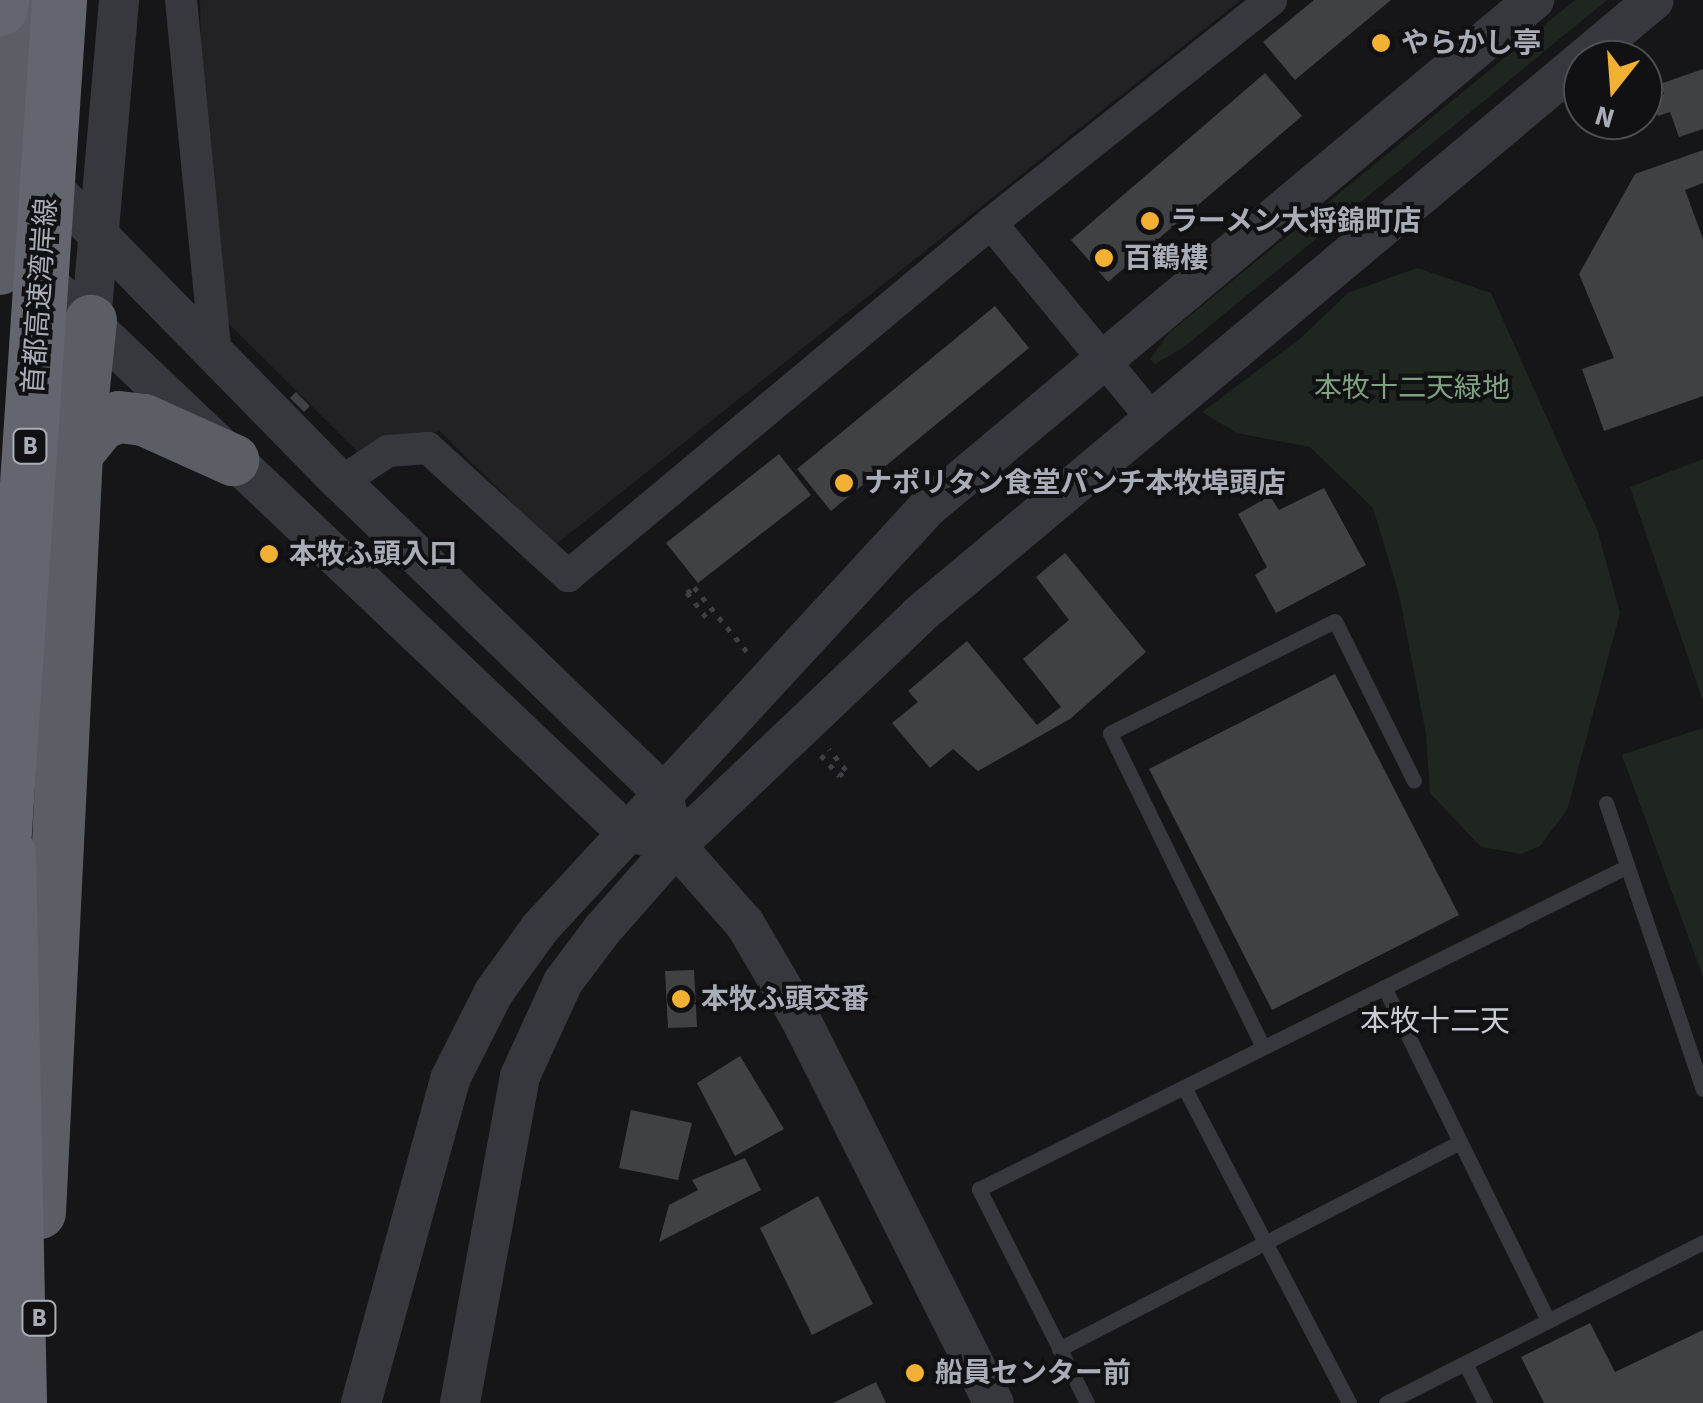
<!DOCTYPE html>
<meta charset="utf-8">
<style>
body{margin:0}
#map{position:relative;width:1703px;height:1403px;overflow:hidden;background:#161618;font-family:"Source Sans 3","Noto Sans JP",sans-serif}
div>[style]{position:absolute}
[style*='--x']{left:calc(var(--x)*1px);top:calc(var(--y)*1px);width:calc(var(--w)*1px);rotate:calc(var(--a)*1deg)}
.built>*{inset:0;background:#222225}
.green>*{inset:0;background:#1e261f}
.building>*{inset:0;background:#404145}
.path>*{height:5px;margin-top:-2.5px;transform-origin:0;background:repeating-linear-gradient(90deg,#3d3f44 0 5px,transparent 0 13px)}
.service>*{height:15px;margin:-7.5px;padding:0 7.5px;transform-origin:7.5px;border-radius:7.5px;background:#37383d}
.minor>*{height:32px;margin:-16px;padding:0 16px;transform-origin:16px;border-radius:16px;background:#37383d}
.tertiary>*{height:40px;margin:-20px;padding:0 20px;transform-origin:20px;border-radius:20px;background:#37383d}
.trunk>*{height:52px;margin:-26px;padding:0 26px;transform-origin:26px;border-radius:26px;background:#5b5e65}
.motorway>*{height:55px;margin:-27.5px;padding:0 27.5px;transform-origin:27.5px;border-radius:27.5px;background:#63666e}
.dots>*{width:28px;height:28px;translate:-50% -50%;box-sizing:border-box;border:5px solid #111113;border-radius:50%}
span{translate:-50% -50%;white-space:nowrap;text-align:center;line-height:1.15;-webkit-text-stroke:8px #111113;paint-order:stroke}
.shield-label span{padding:2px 8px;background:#111113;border:2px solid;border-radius:8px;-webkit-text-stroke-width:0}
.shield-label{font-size:25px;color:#a8adb8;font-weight:700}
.poi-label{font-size:28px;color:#a8adb8;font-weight:700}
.left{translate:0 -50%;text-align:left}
.street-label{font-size:28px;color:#a8adb8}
.park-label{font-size:28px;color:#7fa381}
.neighbourhood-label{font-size:30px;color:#c9ccd4}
.north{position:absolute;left:1563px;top:40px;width:100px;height:100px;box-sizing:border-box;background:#111113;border:2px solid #4d4f55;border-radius:50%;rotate:197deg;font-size:28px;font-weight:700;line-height:40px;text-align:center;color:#a8adb8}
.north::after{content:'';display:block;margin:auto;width:35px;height:45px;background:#f2b134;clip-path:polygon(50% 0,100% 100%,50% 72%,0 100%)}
</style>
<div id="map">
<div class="built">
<i style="clip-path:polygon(200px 0,1241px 0,555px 545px,440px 431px,362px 456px,227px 322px,203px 130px)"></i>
</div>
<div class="green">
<i style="clip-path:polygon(1575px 0,1607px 0,1184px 347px,1155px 364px,1150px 359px,1170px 332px)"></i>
<i style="clip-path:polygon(1417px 268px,1491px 293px,1598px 532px,1620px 613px,1567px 810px,1540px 846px,1521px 854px,1481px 847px,1430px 793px,1426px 734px,1399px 594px,1373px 508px,1310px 447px,1237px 433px,1202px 412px,1301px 338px,1348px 293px)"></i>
<i style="clip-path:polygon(1703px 459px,1703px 701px,1630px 487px)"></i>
<i style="clip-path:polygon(1703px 728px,1703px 977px,1622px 755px)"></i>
</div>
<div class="building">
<i style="clip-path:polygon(1314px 0,1391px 0,1295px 80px,1263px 42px)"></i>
<i style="clip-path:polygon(1703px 69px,1703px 129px,1679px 137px,1670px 112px,1658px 116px,1652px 98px,1664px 94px,1660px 84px)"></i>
<i style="clip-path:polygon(1265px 73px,1302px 116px,1108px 282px,1071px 240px)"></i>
<i style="clip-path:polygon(1703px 150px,1703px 183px,1685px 190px,1703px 239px,1703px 396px,1604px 431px,1582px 369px,1614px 358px,1579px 274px,1635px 174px)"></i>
<i style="clip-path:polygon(995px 306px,1029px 348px,831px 511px,797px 469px)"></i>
<i style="clip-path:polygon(296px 392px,310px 406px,304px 412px,290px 398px)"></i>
<i style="clip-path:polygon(779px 454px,811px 495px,698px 583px,666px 543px)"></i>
<i style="clip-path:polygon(1324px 488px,1366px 565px,1276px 613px,1255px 575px,1267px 567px,1238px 514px,1270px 496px,1279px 510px)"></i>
<i style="clip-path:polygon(1065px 553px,1146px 652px,1070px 719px,978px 771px,953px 749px,930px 768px,892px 723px,918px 702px,908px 691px,967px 641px,1037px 725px,1061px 707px,1023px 659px,1069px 620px,1036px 577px)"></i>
<i style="clip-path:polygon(1335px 674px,1459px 915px,1272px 1010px,1149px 769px)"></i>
<i style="clip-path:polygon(694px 970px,697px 1027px,668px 1028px,665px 971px)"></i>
<i style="clip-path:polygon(740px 1056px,784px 1129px,735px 1156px,697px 1083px)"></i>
<i style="clip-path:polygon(631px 1110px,692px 1123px,678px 1180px,619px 1168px)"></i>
<i style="clip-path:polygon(745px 1158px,761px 1190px,659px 1242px,669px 1205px,698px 1190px,692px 1180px)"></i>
<i style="clip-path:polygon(818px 1196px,873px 1304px,812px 1335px,760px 1228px)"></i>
<i style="clip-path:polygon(1590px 1323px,1615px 1372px,1703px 1330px,1703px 1403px,1544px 1403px,1521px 1357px)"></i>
<i style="clip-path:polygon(876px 1382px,886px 1403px,833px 1403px)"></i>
</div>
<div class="path">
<i style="--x:706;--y:617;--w:31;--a:-128"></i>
<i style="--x:687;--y:593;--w:9;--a:-41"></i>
<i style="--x:694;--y:587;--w:85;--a:50.7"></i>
<i style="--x:821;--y:755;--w:28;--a:49"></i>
<i style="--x:839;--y:776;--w:9;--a:-41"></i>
<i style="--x:846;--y:770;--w:27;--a:-129"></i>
</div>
<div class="service">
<i style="--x:1606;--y:803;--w:302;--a:71.3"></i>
<i style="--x:1384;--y:987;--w:372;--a:63.8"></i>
<i style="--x:1263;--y:1047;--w:349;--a:-116"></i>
<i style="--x:1110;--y:733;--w:251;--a:-26.5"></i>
<i style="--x:1335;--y:621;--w:178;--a:63.7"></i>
<i style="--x:1184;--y:1087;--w:356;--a:62.4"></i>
<i style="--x:1059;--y:1349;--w:451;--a:-27.3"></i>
<i style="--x:1465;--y:1363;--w:45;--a:63.4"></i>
<i style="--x:1087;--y:1403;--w:240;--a:-116.8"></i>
<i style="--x:979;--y:1189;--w:723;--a:-26.46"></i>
<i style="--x:1386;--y:1403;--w:356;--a:-26.9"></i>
</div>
<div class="minor">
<i style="--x:181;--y:0;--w:351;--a:84.4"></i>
<i style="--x:1150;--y:416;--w:250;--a:-129.5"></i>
<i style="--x:991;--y:223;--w:358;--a:-38.5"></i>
<i style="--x:341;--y:482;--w:56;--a:-33.4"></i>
<i style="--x:388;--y:451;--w:40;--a:-4.3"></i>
<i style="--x:428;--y:448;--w:190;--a:42.4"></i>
<i style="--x:568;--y:576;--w:551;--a:-39.85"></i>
</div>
<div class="tertiary">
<i style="--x:35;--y:170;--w:437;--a:45.6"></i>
<i style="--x:341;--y:482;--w:446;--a:44"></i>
<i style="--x:662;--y:792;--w:56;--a:75.5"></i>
<i style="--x:676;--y:846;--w:104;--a:48.5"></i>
<i style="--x:745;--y:924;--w:109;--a:59.7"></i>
<i style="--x:800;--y:1018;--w:431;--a:63.3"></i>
<i style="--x:28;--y:264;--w:822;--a:43.52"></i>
<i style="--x:624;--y:830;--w:25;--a:16"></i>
<i style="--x:91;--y:321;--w:322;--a:-85"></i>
<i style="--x:361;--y:1403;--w:336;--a:-74.6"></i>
<i style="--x:450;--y:1079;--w:97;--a:-63.2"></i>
<i style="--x:494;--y:992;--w:79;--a:-54.3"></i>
<i style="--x:540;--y:928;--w:571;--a:-47.34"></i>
<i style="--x:927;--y:508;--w:792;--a:-39.93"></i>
<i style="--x:460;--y:1403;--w:332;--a:-79.6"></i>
<i style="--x:520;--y:1076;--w:103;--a:-65.4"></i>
<i style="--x:563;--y:982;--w:65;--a:-53.1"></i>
<i style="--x:602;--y:930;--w:112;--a:-48.6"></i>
<i style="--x:676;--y:846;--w:335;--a:-43.5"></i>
<i style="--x:919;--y:615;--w:958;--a:-39.92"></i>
</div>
<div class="trunk">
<i style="--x:0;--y:269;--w:270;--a:-86.4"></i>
<i style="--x:77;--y:454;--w:38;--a:-51"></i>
<i style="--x:101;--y:424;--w:19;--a:-21"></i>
<i style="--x:119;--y:417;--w:25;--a:7"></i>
<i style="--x:144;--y:420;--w:98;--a:24.2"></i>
<i style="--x:40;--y:1213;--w:760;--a:-87.21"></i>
<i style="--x:77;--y:454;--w:134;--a:-84"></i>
</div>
<div class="motorway">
<i style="--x:0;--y:8;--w:8;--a:-83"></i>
<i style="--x:8;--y:853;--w:550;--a:88.85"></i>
<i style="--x:0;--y:891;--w:893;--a:-86.21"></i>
</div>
<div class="dots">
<i style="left:1381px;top:43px;background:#f2b134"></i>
<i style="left:1150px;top:221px;background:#f2b134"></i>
<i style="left:1104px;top:258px;background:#f2b134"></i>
<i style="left:844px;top:483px;background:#f2b134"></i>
<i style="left:269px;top:554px;background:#f2b134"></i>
<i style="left:681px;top:999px;background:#f2b134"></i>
<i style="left:915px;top:1373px;background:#f2b134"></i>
</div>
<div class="shield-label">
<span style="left:30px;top:446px">B</span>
<span style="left:39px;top:1318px">B</span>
</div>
<div class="poi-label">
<span class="left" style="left:1401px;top:43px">やらかし亭</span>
<span class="left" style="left:1170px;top:221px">ラーメン大将錦町店</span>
<span class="left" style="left:1124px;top:258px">百鶴樓</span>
<span class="left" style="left:864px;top:483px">ナポリタン食堂パンチ本牧埠頭店</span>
<span class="left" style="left:289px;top:554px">本牧ふ頭入口</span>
<span class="left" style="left:701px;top:999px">本牧ふ頭交番</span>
<span class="left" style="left:935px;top:1373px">船員センター前</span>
</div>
<div class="street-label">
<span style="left:40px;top:296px;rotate:-86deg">首都高速湾岸線</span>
</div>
<div class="park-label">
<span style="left:1412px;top:388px">本牧十二天緑地</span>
</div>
<div class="neighbourhood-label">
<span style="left:1435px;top:1022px">本牧十二天</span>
</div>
<div class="north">N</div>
</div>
